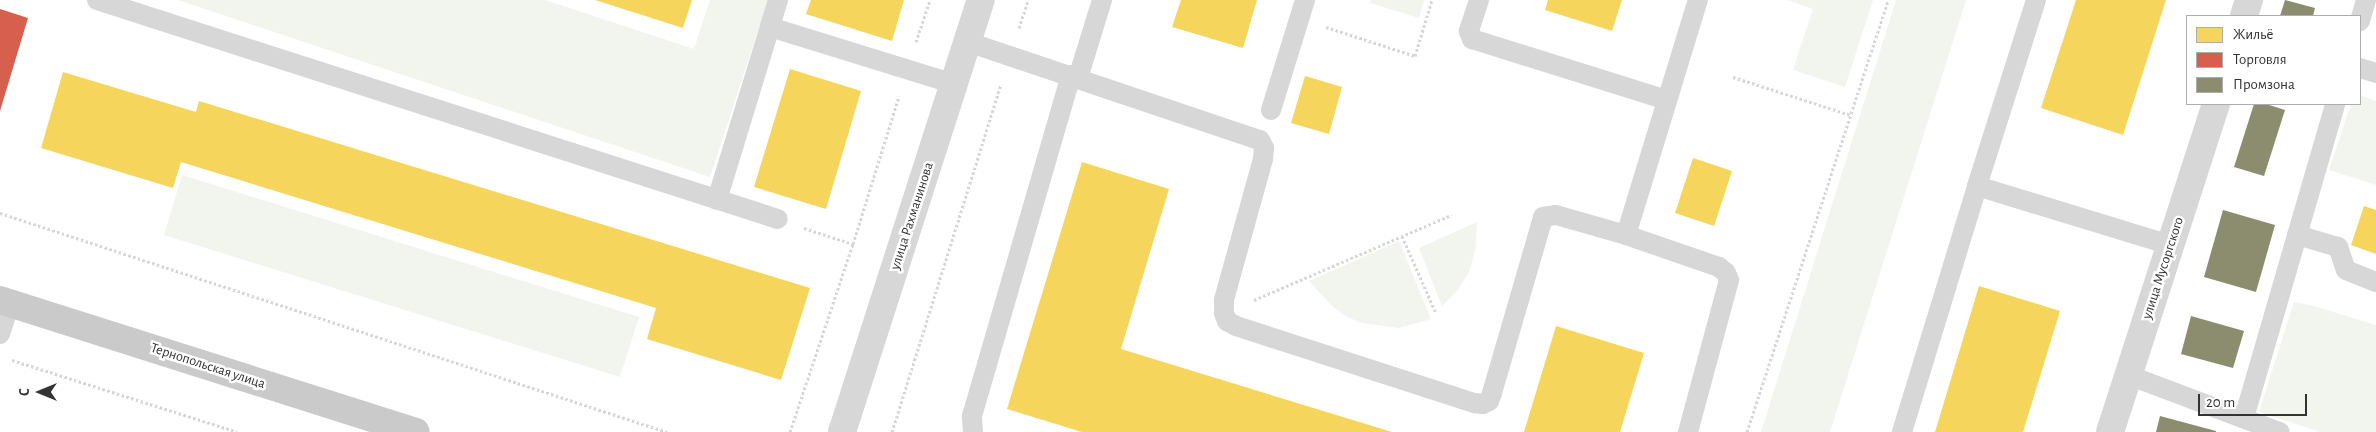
<!DOCTYPE html>
<meta charset="utf-8">
<style>
body{margin:0}
#map{position:relative;width:2376px;height:432px;overflow:hidden;background:#fff;font-family:"Alegreya Sans",sans-serif}
div>[style]{position:absolute}
[style*='--x']{left:calc(var(--x)*1px);top:calc(var(--y)*1px);width:calc(var(--w)*1px);rotate:calc(var(--a)*1deg)}
.green>*{inset:0;background:#f1f5ed}
.homes>*{inset:0;background:#f6d55c}
.shops>*{inset:0;background:#d6604d}
.industry>*{inset:0;background:#8c8c6e}
.path>*{height:3px;margin-top:-1.5px;transform-origin:0;background:repeating-linear-gradient(90deg,#d6d6d6 0 2.5px,transparent 0 5px)}
.lane>*{height:20px;margin:-10px;padding:0 10px;transform-origin:10px;border-radius:10px;background:#d7d7d7}
.street>*{height:28px;margin:-14px;padding:0 14px;transform-origin:14px;border-radius:14px;background:#d7d7d7}
.primary>*{height:28px;margin:-14px;padding:0 14px;transform-origin:14px;border-radius:14px;background:#cacaca}
span{translate:-50% -50%;white-space:nowrap;text-align:center;line-height:1.15;-webkit-text-stroke:5px #fff;paint-order:stroke}
.street-label{font-size:14px;color:#333}
.legend{position:absolute;left:2186px;top:15px;width:175px;height:90px;box-sizing:border-box;background:#fff;border:1px solid #adadad;margin:0;padding:6px 9px;list-style:none;font-size:15px;color:#333}
.legend li{display:flex;align-items:center;gap:10px;height:25px}
.legend b{width:25px;border:1px solid #adadad}
.north{position:absolute;left:15px;top:367px;width:50px;height:50px;-webkit-text-stroke:4px #fff;paint-order:stroke;rotate:270deg;font-size:14px;font-weight:700;line-height:20px;text-align:center;color:#333}
.north::after{content:'';display:block;margin:auto;width:18px;height:22px;background:#333;clip-path:polygon(50% 0,100% 100%,50% 72%,0 100%)}
.scale{position:absolute;left:2198px;top:394px;width:109px;height:22px;box-sizing:border-box;border:2px solid #333;border-top:0;padding-left:6px;font-size:15px;line-height:18px;white-space:nowrap;color:#333;-webkit-text-stroke:4px #fff;paint-order:stroke}
</style>
<div id="map">
<div class="green">
<i style="clip-path:polygon(178px 0,545px 0,694px 49px,710px 0,768px 0,710px 177px)"></i>
<i style="clip-path:polygon(1371px 0,1424px 0,1419px 18px,1370px 3px)"></i>
<i style="clip-path:polygon(1787px 0,1873px 0,1845px 87px,1793px 70px,1813px 9px)"></i>
<i style="clip-path:polygon(1896px 0,1966px 0,1830px 432px,1761px 432px)"></i>
<i style="clip-path:polygon(2360px 95px,2376px 101px,2376px 185px,2329px 170px,2351px 104px,2360px 104px)"></i>
<i style="clip-path:polygon(182px 175px,639px 317px,620px 377px,164px 235px)"></i>
<i style="clip-path:polygon(1477px 222px,1476px 246px,1470px 270px,1458px 290px,1442px 306px,1419px 248px)"></i>
<i style="clip-path:polygon(1399px 241px,1431px 319px,1399px 328px,1362px 323px,1347px 317px,1332px 306px,1309px 281px)"></i>
<i style="clip-path:polygon(2294px 302px,2314px 306px,2376px 325px,2376px 432px,2320px 432px,2259px 412px)"></i>
</div>
<div class="homes">
<i style="clip-path:polygon(595px 0,692px 0,683px 28px)"></i>
<i style="clip-path:polygon(811px 0,904px 0,892px 41px,806px 14px)"></i>
<i style="clip-path:polygon(1181px 0,1257px 0,1243px 48px,1172px 27px)"></i>
<i style="clip-path:polygon(1548px 0,1622px 0,1612px 31px,1545px 10px)"></i>
<i style="clip-path:polygon(2076px 0,2166px 0,2123px 135px,2041px 108px)"></i>
<i style="clip-path:polygon(790px 69px,861px 91px,826px 209px,754px 187px)"></i>
<i style="clip-path:polygon(63px 72px,196px 112px,199px 101px,810px 288px,781px 380px,647px 339px,656px 308px,181px 162px,173px 188px,41px 148px)"></i>
<i style="clip-path:polygon(1305px 76px,1342px 87px,1329px 134px,1291px 123px)"></i>
<i style="clip-path:polygon(1693px 158px,1732px 171px,1714px 226px,1675px 213px)"></i>
<i style="clip-path:polygon(1082px 162px,1169px 189px,1121px 349px,1392px 432px,1082px 432px,1007px 409px)"></i>
<i style="clip-path:polygon(2364px 206px,2376px 210px,2376px 254px,2351px 245px)"></i>
<i style="clip-path:polygon(1979px 286px,2060px 311px,2023px 432px,1935px 432px)"></i>
<i style="clip-path:polygon(1556px 326px,1644px 353px,1620px 432px,1524px 432px)"></i>
</div>
<div class="shops">
<i style="clip-path:polygon(0 9px,28px 18px,0 111px)"></i>
</div>
<div class="industry">
<i style="clip-path:polygon(2285px 0,2315px 8px,2313px 16px,2280px 16px)"></i>
<i style="clip-path:polygon(2254px 104px,2266px 104px,2285px 110px,2264px 176px,2234px 167px)"></i>
<i style="clip-path:polygon(2223px 210px,2275px 225px,2256px 292px,2204px 277px)"></i>
<i style="clip-path:polygon(2191px 316px,2244px 331px,2233px 368px,2181px 354px)"></i>
<i style="clip-path:polygon(2160px 416px,2216px 431px,2216px 432px,2156px 432px)"></i>
</div>
<div class="path">
<i style="--x:1326;--y:27;--w:94;--a:18"></i>
<i style="--x:1415;--y:56;--w:59;--a:-73.1"></i>
<i style="--x:1019;--y:28;--w:29;--a:-72"></i>
<i style="--x:916;--y:42;--w:44;--a:-71.6"></i>
<i style="--x:1733;--y:77;--w:124;--a:17.9"></i>
<i style="--x:0;--y:213;--w:702;--a:18.18"></i>
<i style="--x:804;--y:228;--w:52;--a:18.1"></i>
<i style="--x:1402;--y:236;--w:84;--a:66.2"></i>
<i style="--x:1254;--y:300;--w:215;--a:-23.3"></i>
<i style="--x:12;--y:360;--w:236;--a:17.7"></i>
<i style="--x:790;--y:432;--w:198;--a:-71.5"></i>
<i style="--x:853;--y:244;--w:155;--a:-72.7"></i>
<i style="--x:892;--y:432;--w:365;--a:-72.6"></i>
<i style="--x:1747;--y:432;--w:454;--a:-71.9"></i>
</div>
<div class="lane">
<i style="--x:97;--y:0;--w:715;--a:17.83"></i>
<i style="--x:778;--y:0;--w:28;--a:107"></i>
<i style="--x:770;--y:27;--w:193;--a:17.2"></i>
<i style="--x:1479;--y:0;--w:33;--a:108"></i>
<i style="--x:1469;--y:31;--w:9;--a:69"></i>
<i style="--x:1472;--y:39;--w:204;--a:17.4"></i>
<i style="--x:2360;--y:21;--w:22;--a:-74"></i>
<i style="--x:968;--y:42;--w:308;--a:18.6"></i>
<i style="--x:1260;--y:140;--w:9;--a:63"></i>
<i style="--x:1264;--y:148;--w:11;--a:95"></i>
<i style="--x:1263;--y:159;--w:146;--a:105.5"></i>
<i style="--x:1224;--y:300;--w:13;--a:90"></i>
<i style="--x:1224;--y:313;--w:9;--a:69"></i>
<i style="--x:1227;--y:321;--w:10;--a:29"></i>
<i style="--x:1236;--y:326;--w:251;--a:17.9"></i>
<i style="--x:1475;--y:403;--w:8;--a:7"></i>
<i style="--x:1483;--y:404;--w:7;--a:-27"></i>
<i style="--x:1489;--y:401;--w:9;--a:-69"></i>
<i style="--x:1492;--y:393;--w:183;--a:-73.8"></i>
<i style="--x:1543;--y:217;--w:13;--a:-9"></i>
<i style="--x:1556;--y:215;--w:73;--a:15.9"></i>
<i style="--x:2360;--y:68;--w:17;--a:17"></i>
<i style="--x:1078;--y:78;--w:82;--a:-72.9"></i>
<i style="--x:1271;--y:110;--w:115;--a:-72.8"></i>
<i style="--x:1977;--y:186;--w:195;--a:-72.4"></i>
<i style="--x:717;--y:200;--w:181;--a:-73"></i>
<i style="--x:2297;--y:235;--w:43;--a:16.3"></i>
<i style="--x:2338;--y:247;--w:24;--a:71"></i>
<i style="--x:2346;--y:270;--w:32;--a:22"></i>
<i style="--x:0;--y:334;--w:33;--a:-72"></i>
<i style="--x:2128;--y:375;--w:162;--a:20.6"></i>
<i style="--x:2244;--y:418;--w:327;--a:-73.8"></i>
<i style="--x:973;--y:432;--w:16;--a:-94"></i>
<i style="--x:972;--y:416;--w:355;--a:-73.8"></i>
<i style="--x:1688;--y:432;--w:157;--a:-74.9"></i>
<i style="--x:1729;--y:280;--w:8;--a:-113"></i>
<i style="--x:1726;--y:273;--w:9;--a:-139"></i>
<i style="--x:1719;--y:267;--w:98;--a:-161"></i>
<i style="--x:1626;--y:235;--w:246;--a:-73"></i>
<i style="--x:1902;--y:432;--w:257;--a:-73"></i>
<i style="--x:1977;--y:186;--w:202;--a:17"></i>
</div>
<div class="street">
<i style="--x:2244;--y:16;--w:17;--a:-73"></i>
<i style="--x:842;--y:432;--w:454;--a:-72.2"></i>
<i style="--x:2110;--y:432;--w:345;--a:-72.1"></i>
</div>
<div class="primary">
<i style="--x:0;--y:300;--w:436;--a:17.6"></i>
</div>
<div class="street-label">
<span style="left:912px;top:216px;rotate:-72deg">улица Рахманинова</span>
<span style="left:2163px;top:268px;rotate:-72deg">улица Мусоргского</span>
<span style="left:208px;top:366px;rotate:18deg">Тернопольская улица</span>
</div>
<ul class="legend">
<li><b style="height:14px;background:#f6d55c"></b>Жильё</li>
<li><b style="height:14px;background:#d6604d"></b>Торговля</li>
<li><b style="height:14px;background:#8c8c6e"></b>Промзона</li>
</ul>
<div class="north">С</div>
<div class="scale">20 m</div>
</div>
